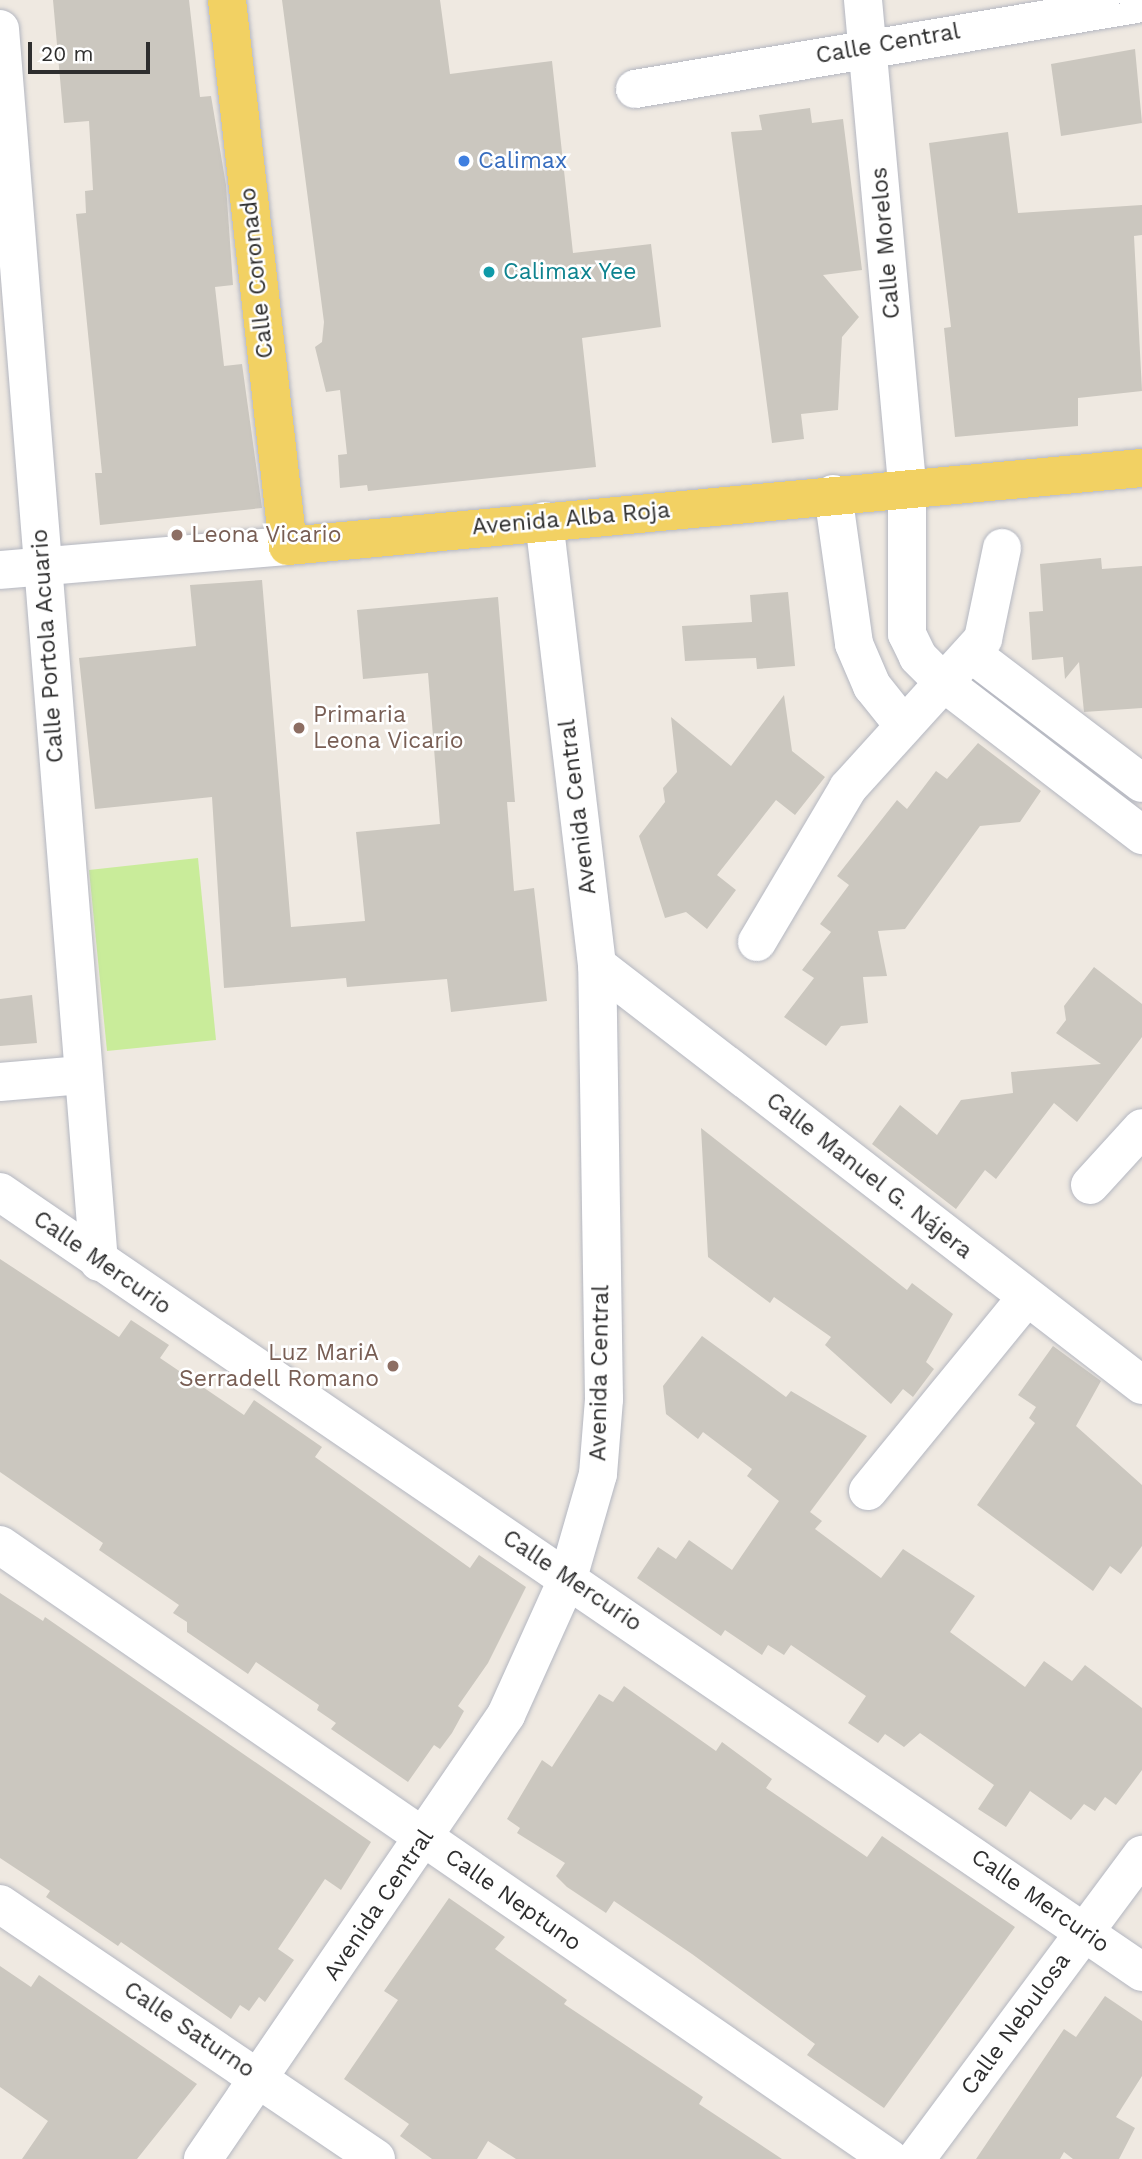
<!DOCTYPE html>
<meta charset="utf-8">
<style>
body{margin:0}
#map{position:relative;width:1142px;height:2159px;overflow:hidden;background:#efe9e1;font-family:"Work Sans",sans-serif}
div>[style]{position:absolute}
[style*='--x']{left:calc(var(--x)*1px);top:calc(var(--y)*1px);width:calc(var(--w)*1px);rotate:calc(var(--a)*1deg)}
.pitch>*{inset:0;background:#c9ec9a}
.building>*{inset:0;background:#cbc7bf}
.roads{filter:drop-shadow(0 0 2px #b4b7c1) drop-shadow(0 0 2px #b4b7c1)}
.minor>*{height:38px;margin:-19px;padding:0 19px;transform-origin:19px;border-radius:19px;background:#fff}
.major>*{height:38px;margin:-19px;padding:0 19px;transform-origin:19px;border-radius:19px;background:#f2d163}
.dots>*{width:19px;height:19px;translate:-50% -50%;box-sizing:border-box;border:4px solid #fff;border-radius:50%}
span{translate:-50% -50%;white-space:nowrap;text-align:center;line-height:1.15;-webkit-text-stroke:5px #fff;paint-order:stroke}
.street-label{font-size:23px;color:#2e2e2e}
.shop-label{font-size:23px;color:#366cbe}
.left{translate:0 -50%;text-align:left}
.culture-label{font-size:23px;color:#0d838f}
.education-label{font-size:23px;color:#785e54}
.right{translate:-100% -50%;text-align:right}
.scale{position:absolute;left:28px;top:42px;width:122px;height:32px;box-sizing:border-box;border:4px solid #2e2e2e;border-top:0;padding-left:9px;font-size:21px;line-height:24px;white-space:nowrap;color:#2e2e2e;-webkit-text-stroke:5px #fff;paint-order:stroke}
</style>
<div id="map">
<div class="pitch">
<i style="clip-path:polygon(198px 858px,216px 1040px,107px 1051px,89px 870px)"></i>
</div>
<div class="building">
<i style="clip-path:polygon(53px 0,189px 0,200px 97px,211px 96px,226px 185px,233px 285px,215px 287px,224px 366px,242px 364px,262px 508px,100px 525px,95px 473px,102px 473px,76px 214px,86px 213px,85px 191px,93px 190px,89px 121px,64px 123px)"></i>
<i style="clip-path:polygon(282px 0,440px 0,450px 74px,552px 61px,573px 253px,651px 244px,661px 327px,582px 338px,596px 467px,368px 491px,367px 485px,340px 488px,338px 455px,347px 454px,340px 390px,326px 392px,315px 347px,322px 342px,324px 322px)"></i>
<i style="clip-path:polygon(1135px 49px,1142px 123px,1061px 136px,1051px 64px)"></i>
<i style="clip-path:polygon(810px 108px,812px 123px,843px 119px,862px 270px,823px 275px,859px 317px,842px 337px,838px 410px,801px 414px,804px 439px,772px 443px,731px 132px,762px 130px,759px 115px)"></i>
<i style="clip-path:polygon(1008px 132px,1018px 213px,1142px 205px,1142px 235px,1134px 236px,1142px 391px,1078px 398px,1078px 426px,955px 437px,944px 328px,951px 327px,929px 143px)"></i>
<i style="clip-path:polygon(1101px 558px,1102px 569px,1142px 566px,1142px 708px,1084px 712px,1079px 662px,1065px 679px,1063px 657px,1032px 660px,1029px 612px,1043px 611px,1040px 564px)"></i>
<i style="clip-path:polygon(262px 580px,291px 927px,365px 921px,356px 832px,440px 824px,428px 673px,363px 679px,357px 610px,498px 597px,515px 802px,507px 802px,514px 891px,534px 888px,547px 1001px,451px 1012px,447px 979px,347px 987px,346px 978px,224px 988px,212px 797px,95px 809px,79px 658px,196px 646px,190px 585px)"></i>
<i style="clip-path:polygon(788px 592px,795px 666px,757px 669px,756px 658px,685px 661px,682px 626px,752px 622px,750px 595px)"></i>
<i style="clip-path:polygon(784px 695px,792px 751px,825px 777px,795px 815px,776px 800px,747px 837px,717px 875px,736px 890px,707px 929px,686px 912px,665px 918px,639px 836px,665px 802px,663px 788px,677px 772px,671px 717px,731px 766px)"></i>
<i style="clip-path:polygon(978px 743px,1041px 791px,1020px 822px,980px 826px,905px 929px,878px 931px,887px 976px,863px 977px,868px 1023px,841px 1026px,826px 1046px,784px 1017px,814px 978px,802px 970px,831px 932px,820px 924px,849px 885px,837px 876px,897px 800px,907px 809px,936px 771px,947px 779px)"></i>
<i style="clip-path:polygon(1094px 967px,1142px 1004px,1142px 1037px,1077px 1122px,1054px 1103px,996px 1179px,985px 1170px,956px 1209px,872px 1144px,900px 1105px,937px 1135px,961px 1100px,1013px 1093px,1011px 1072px,1101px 1064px,1056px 1033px,1066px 1020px,1064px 1006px)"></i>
<i style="clip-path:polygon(32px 995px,37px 1043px,0 1046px,0 999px)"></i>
<i style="clip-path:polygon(701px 1128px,907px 1290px,912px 1283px,953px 1314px,926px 1362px,934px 1369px,913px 1397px,903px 1389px,891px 1404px,825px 1345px,831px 1337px,774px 1297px,770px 1303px,708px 1257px)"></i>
<i style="clip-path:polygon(0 1259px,119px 1337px,131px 1320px,169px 1345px,160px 1358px,244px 1415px,254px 1400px,322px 1447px,315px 1457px,470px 1568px,479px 1555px,526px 1587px,488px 1663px,458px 1706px,464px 1711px,452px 1733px,440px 1749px,434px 1745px,408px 1782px,331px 1729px,336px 1723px,317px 1710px,319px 1705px,256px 1662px,248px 1674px,187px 1632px,187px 1622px,173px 1613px,179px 1605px,99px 1550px,103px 1543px,0 1472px)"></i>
<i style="clip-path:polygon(702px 1336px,786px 1397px,791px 1391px,867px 1436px,810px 1512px,822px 1521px,815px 1529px,881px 1578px,903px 1549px,975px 1596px,950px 1632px,1025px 1687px,1044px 1661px,1072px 1681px,1085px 1665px,1142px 1708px,1142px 1770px,1116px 1805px,1105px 1797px,1095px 1811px,1084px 1804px,1071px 1820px,1030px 1791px,1006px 1827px,978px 1809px,994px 1785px,920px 1733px,904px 1747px,885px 1734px,878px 1743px,848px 1723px,866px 1696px,791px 1645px,784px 1655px,768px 1645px,762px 1655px,725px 1630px,721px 1636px,637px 1578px,658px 1547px,676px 1559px,689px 1540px,732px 1570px,779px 1501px,747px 1476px,752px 1469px,703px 1432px,698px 1439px,666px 1414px,663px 1386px)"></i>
<i style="clip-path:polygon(1053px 1346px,1101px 1381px,1076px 1426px,1142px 1485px,1142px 1546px,1121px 1574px,1110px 1566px,1093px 1591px,977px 1505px,1035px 1423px,1029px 1418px,1036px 1407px,1018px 1395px)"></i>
<i style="clip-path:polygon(0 1593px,43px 1621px,45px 1617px,371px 1842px,341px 1890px,325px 1879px,278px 1949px,294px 1960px,265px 2002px,259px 1997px,249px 2011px,240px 2005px,231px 2019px,121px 1942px,118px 1946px,46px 1897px,50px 1891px,0 1858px)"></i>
<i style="clip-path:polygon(624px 1686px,716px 1751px,722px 1742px,772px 1779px,766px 1788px,867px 1857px,882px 1836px,1015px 1927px,884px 2108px,807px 2055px,815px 2044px,692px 1954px,614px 1901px,606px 1913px,567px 1887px,556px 1876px,565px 1863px,517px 1833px,520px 1828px,507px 1819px,542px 1760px,552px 1767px,599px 1694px,613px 1702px)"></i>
<i style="clip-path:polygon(449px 1898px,505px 1937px,495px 1949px,567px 2000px,564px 2004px,703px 2097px,699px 2104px,782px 2159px,516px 2159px,488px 2141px,477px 2159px,432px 2159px,400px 2136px,409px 2124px,344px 2079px,398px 2000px,384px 1991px)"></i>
<i style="clip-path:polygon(0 1966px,31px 1987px,39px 1975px,197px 2084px,137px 2159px,22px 2159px,48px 2121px,0 2087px)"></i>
<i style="clip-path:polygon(1105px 1996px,1142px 2021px,1142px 2076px,1116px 2117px,1135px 2128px,1119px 2159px,1073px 2159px,1064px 2152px,1060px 2159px,976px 2159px,1064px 2029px,1076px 2037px)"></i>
</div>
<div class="roads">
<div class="minor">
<i style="--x:863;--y:0;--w:488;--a:84.8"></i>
<i style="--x:907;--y:486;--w:148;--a:90"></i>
<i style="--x:907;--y:634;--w:25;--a:64"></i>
<i style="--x:918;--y:657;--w:37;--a:45"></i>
<i style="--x:944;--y:683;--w:250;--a:37.5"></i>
<i style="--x:0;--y:29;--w:1237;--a:85.41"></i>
<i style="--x:635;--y:89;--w:514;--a:-9.63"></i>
<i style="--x:833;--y:494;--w:151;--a:82"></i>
<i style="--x:854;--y:644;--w:46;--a:66.8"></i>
<i style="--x:872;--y:686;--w:51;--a:51.3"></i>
<i style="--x:0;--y:570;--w:289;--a:-4.8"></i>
<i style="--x:972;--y:654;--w:213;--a:37.2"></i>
<i style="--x:757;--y:942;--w:179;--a:-59.4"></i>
<i style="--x:848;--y:788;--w:201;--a:-47.8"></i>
<i style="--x:983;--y:639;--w:93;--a:-78.2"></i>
<i style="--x:597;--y:965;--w:688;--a:37.62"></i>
<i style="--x:0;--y:1082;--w:82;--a:-4.9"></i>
<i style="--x:1090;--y:1185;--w:77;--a:-47.6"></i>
<i style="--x:0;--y:1192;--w:1383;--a:34.33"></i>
<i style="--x:868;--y:1491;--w:249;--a:-50.7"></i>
<i style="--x:0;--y:1545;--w:1081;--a:34.6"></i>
<i style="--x:0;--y:1904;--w:454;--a:34.1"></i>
<i style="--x:203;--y:2159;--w:538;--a:-55.69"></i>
<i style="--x:506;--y:1715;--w:150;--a:-65.7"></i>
<i style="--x:568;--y:1578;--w:108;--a:-73.9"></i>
<i style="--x:598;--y:1474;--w:75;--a:-85.4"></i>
<i style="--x:604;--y:1399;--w:434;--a:-90.9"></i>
<i style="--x:597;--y:965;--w:447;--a:-96.8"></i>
<i style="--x:916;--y:2159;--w:379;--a:-53.4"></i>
</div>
<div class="major">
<i style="--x:227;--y:0;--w:549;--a:83.63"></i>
<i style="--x:288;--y:546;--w:858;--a:-5.22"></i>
</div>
</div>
<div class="dots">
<i style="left:464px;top:161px;background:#3f7fe0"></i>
<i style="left:489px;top:272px;background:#0f9aa8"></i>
<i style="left:177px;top:535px;background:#8d6e63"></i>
<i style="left:299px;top:728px;background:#8d6e63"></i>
<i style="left:393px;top:1366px;background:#8d6e63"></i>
</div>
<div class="street-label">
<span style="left:888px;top:44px;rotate:-10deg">Calle Central</span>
<span style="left:886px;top:243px;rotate:-95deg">Calle Morelos</span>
<span style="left:257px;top:273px;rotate:-96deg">Calle Coronado</span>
<span style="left:571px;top:519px;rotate:-5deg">Avenida Alba Roja</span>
<span style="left:48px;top:646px;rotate:-94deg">Calle Portola Acuario</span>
<span style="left:578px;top:807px;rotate:-97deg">Avenida Central</span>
<span style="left:869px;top:1176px;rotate:38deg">Calle Manuel G. Nájera</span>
<span style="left:102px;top:1263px;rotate:35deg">Calle Mercurio</span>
<span style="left:600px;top:1373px;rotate:-89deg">Avenida Central</span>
<span style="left:572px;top:1581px;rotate:34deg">Calle Mercurio</span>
<span style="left:513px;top:1900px;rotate:35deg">Calle Neptuno</span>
<span style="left:1040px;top:1901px;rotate:35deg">Calle Mercurio</span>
<span style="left:379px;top:1905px;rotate:-56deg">Avenida Central</span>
<span style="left:1016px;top:2024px;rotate:-54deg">Calle Nebulosa</span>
<span style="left:189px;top:2030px;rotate:34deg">Calle Saturno</span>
</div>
<div class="shop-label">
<span class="left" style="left:478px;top:161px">Calimax</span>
</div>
<div class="culture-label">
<span class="left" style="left:503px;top:272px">Calimax Yee</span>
</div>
<div class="education-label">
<span class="left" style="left:191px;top:535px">Leona Vicario</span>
<span class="left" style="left:313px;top:728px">Primaria<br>Leona Vicario</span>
<span class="right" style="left:379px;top:1366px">Luz MariA<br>Serradell Romano</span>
</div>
<div class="scale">20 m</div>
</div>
